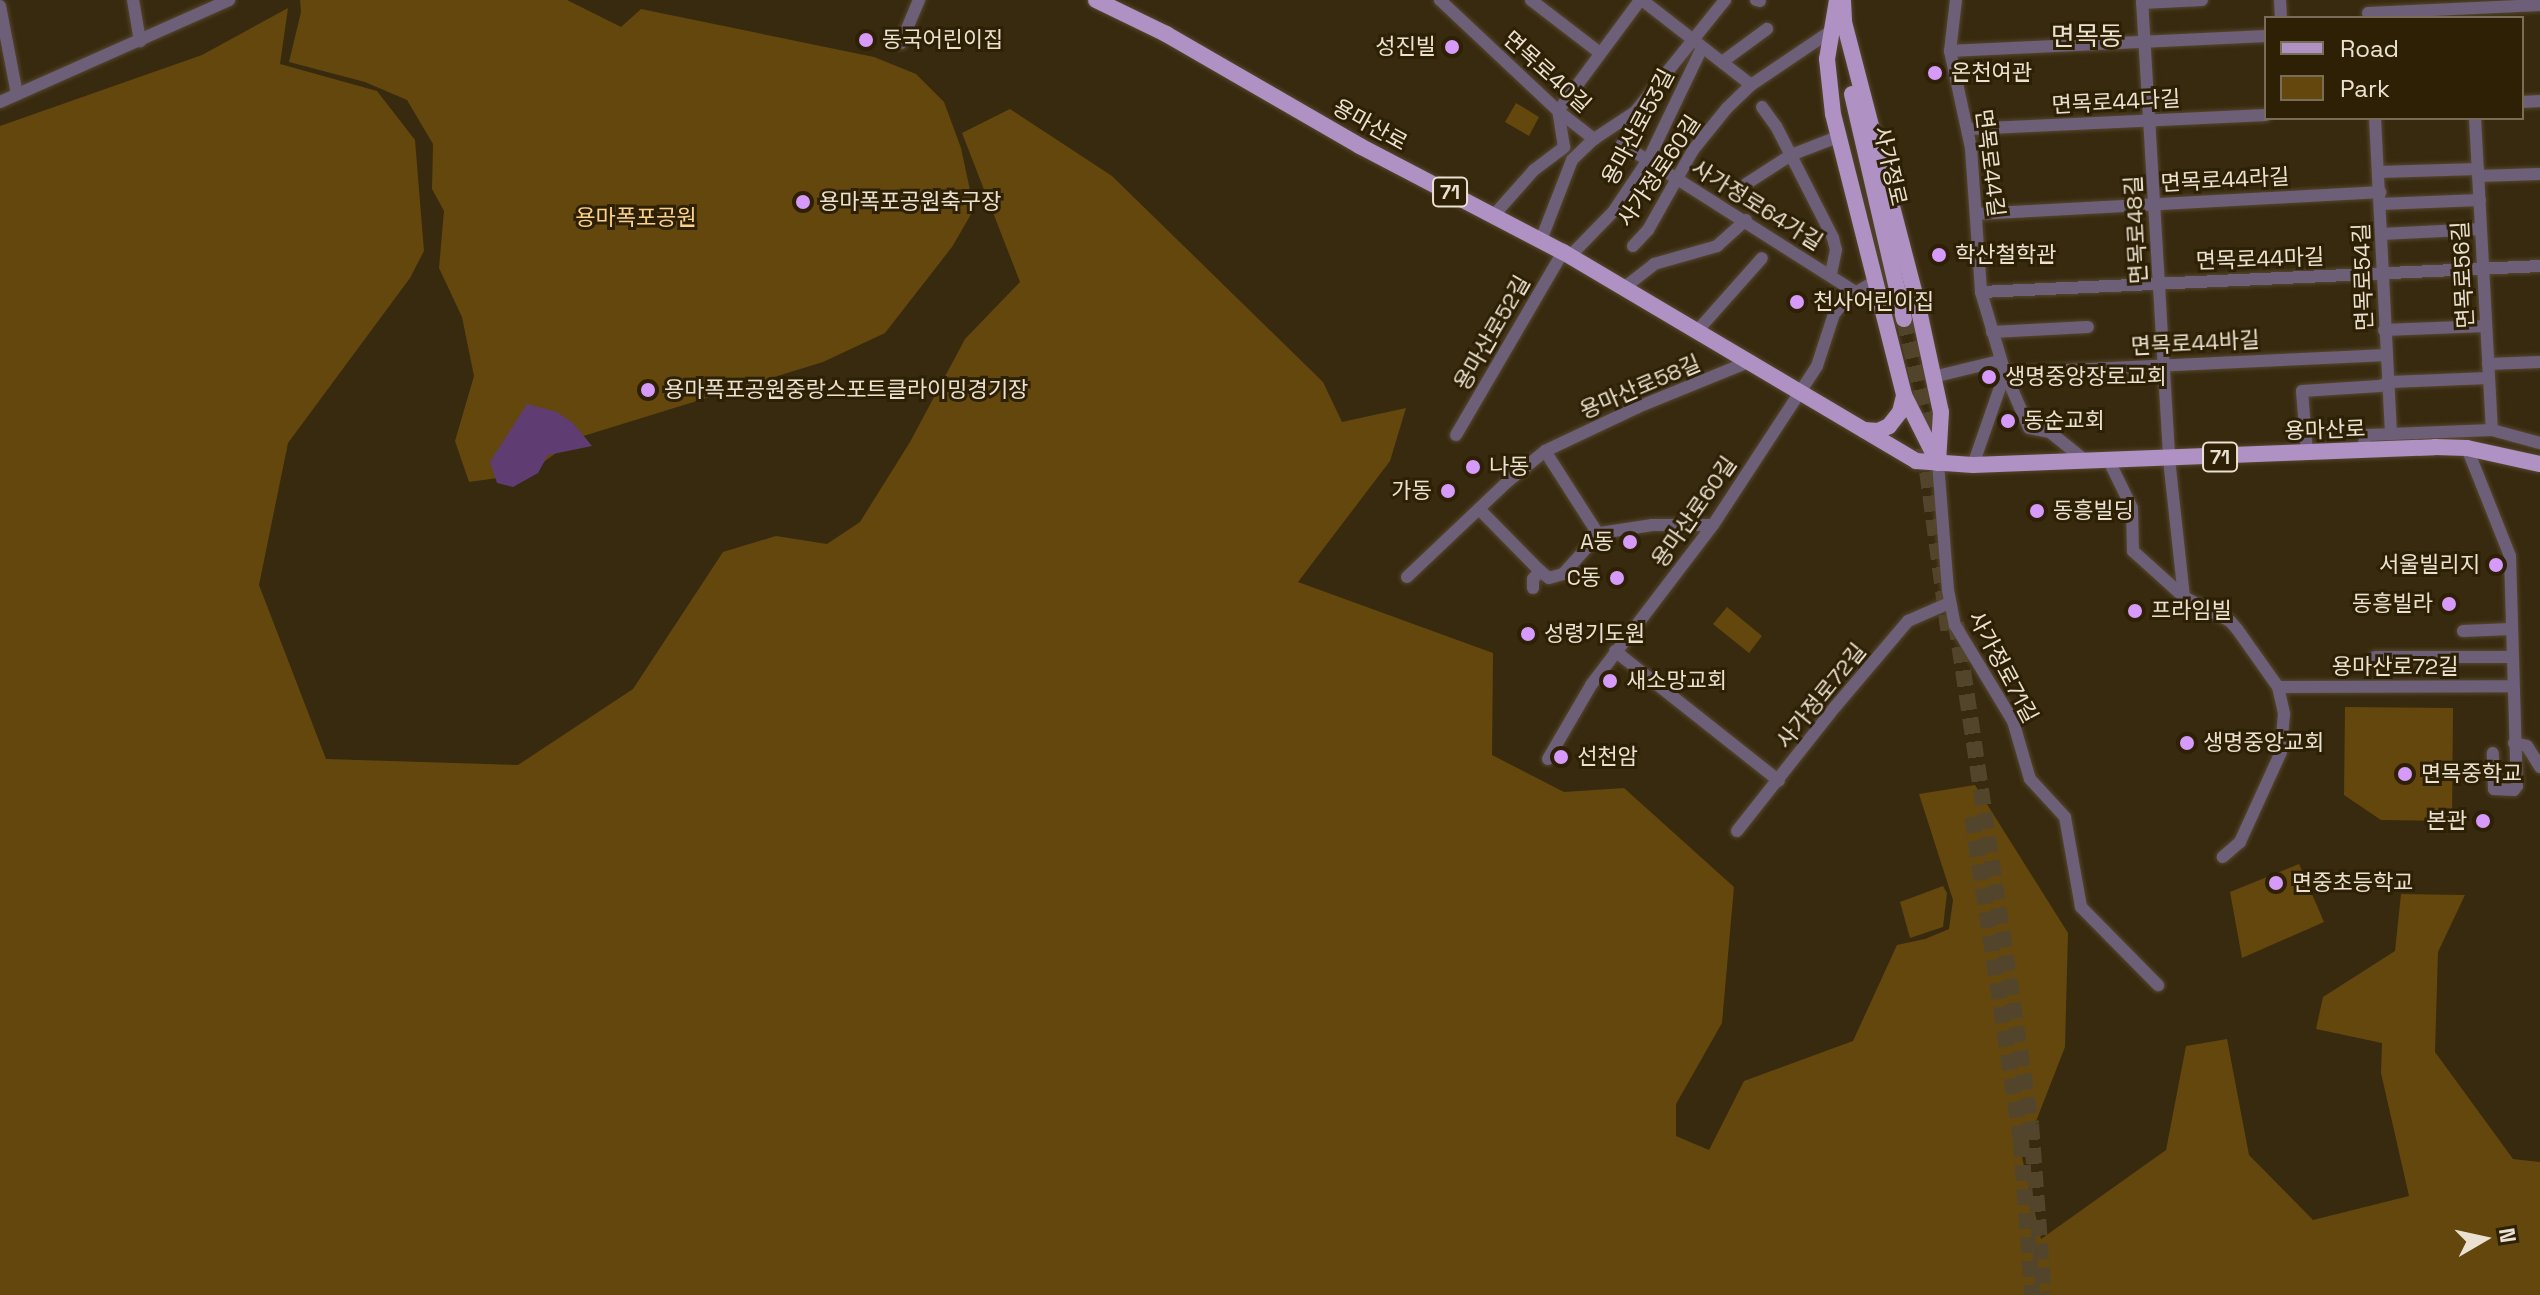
<!DOCTYPE html>
<meta charset="utf-8">
<style>
body{margin:0}
#map{position:relative;width:2540px;height:1295px;overflow:hidden;background:#382a0f;font-family:"Space Grotesk","Noto Sans KR",sans-serif}
div>[style]{position:absolute}
[style*='--x']{left:calc(var(--x)*1px);top:calc(var(--y)*1px);width:calc(var(--w)*1px);rotate:calc(var(--a)*1deg)}
.green>*{inset:0;background:#63470d}
.water>*{inset:0;background:#5f3d72}
.major-tunnel>*{height:16px;margin-top:-8px;transform-origin:0;background:repeating-linear-gradient(90deg,#53452c 0 16px,transparent 0 24px)}
.roads{filter:drop-shadow(0 0 2px #54472e) drop-shadow(0 0 2px #54472e)}
.minor>*{height:12px;margin:-6px;padding:0 6px;transform-origin:6px;border-radius:6px;background:#6e5f78}
.major>*{height:16px;margin:-8px;padding:0 8px;transform-origin:8px;border-radius:8px;background:#af91c3}
.dots>*{width:22px;height:22px;translate:-50% -50%;box-sizing:border-box;border:4px solid #2e2005;border-radius:50%}
span{translate:-50% -50%;white-space:nowrap;text-align:center;line-height:1.15;-webkit-text-stroke:6px #2e2005;paint-order:stroke}
.shield-label span{padding:2px 6px;background:#2e2005;border:2px solid;border-radius:6px;-webkit-text-stroke-width:0}
.shield-label{font-size:20px;color:#eae1d1;font-weight:700}
.poi-label{font-size:22px;color:#eae1d1}
.left{translate:0 -50%;text-align:left}
.right{translate:-100% -50%;text-align:right}
.street-label{font-size:22px;color:#eae1d1}
.park-label{font-size:22px;color:#fbd28d}
.quarter-label{font-size:26px;color:#eae1d1}
.legend{position:absolute;left:2264px;top:16px;width:260px;height:104px;box-sizing:border-box;background:#2e2005;border:2px solid #796d57;margin:0;padding:10px 14px;list-style:none;font-size:24px;color:#eae1d1}
.legend li{display:flex;align-items:center;gap:16px;height:40px}
.legend b{width:40px;border:2px solid #796d57}
.north{position:absolute;left:2444px;top:1199px;width:80px;height:80px;-webkit-text-stroke:6px #2e2005;paint-order:stroke;rotate:81deg;font-size:22px;font-weight:700;line-height:32px;text-align:center;color:#eae1d1}
.north::after{content:'';display:block;margin:auto;width:28px;height:36px;background:#eae1d1;clip-path:polygon(50% 0,100% 100%,50% 72%,0 100%)}
</style>
<div id="map">
<div class="green">
<i style="clip-path:polygon(300px 0,567px 0,621px 27px,641px 9px,874px 57px,916px 74px,944px 102px,961px 148px,974px 209px,952px 247px,885px 333px,823px 362px,577px 438px,527px 474px,469px 482px,455px 441px,474px 376px,462px 317px,439px 268px,444px 211px,432px 189px,433px 144px,407px 100px,365px 82px,289px 62px,301px 12px)"></i>
<i style="clip-path:polygon(288px 8px,280px 64px,377px 91px,415px 140px,424px 251px,410px 278px,288px 443px,259px 585px,326px 759px,518px 765px,633px 689px,723px 552px,776px 536px,827px 544px,860px 522px,910px 442px,965px 339px,1020px 282px,962px 133px,1010px 109px,1112px 176px,1323px 382px,1342px 422px,1406px 408px,1390px 461px,1298px 582px,1493px 653px,1492px 755px,1564px 792px,1624px 788px,1734px 887px,1722px 1023px,1676px 1104px,1676px 1136px,1709px 1150px,1744px 1081px,1853px 1041px,1897px 945px,1925px 939px,1949px 929px,1953px 900px,1919px 794px,1975px 785px,2068px 933px,2065px 1047px,2022px 1157px,2041px 1239px,2166px 1150px,2186px 1046px,2227px 1039px,2249px 1155px,2313px 1220px,2409px 1196px,2381px 1073px,2382px 1043px,2316px 1029px,2323px 997px,2395px 951px,2401px 894px,2465px 895px,2438px 952px,2435px 1052px,2513px 1159px,2540px 1162px,2540px 1295px,0 1295px,0 126px,202px 55px)"></i>
<i style="clip-path:polygon(1516px 103px,1539px 117px,1529px 136px,1505px 122px)"></i>
<i style="clip-path:polygon(1727px 607px,1762px 636px,1749px 653px,1713px 624px)"></i>
<i style="clip-path:polygon(2345px 707px,2453px 708px,2452px 821px,2381px 820px,2344px 795px)"></i>
<i style="clip-path:polygon(2299px 864px,2324px 922px,2242px 958px,2230px 892px)"></i>
<i style="clip-path:polygon(1943px 886px,1947px 893px,1943px 927px,1910px 938px,1900px 902px)"></i>
</div>
<div class="water">
<i style="clip-path:polygon(527px 404px,557px 412px,573px 423px,592px 446px,548px 455px,538px 473px,513px 487px,497px 483px,490px 462px)"></i>
</div>
<div class="major-tunnel">
<i style="--x:1904;--y:319;--w:133;--a:77"></i>
<i style="--x:1924;--y:448;--w:189;--a:82.4"></i>
<i style="--x:1956;--y:623;--w:507;--a:81.49"></i>
<i style="--x:2031;--y:1124;--w:171;--a:85.7"></i>
<i style="--x:1972;--y:817;--w:328;--a:81.4"></i>
<i style="--x:2021;--y:1141;--w:154;--a:85.9"></i>
</div>
<div class="roads">
<div class="minor">
<i style="--x:133;--y:0;--w:42;--a:80.3"></i>
<i style="--x:1440;--y:0;--w:162;--a:43.2"></i>
<i style="--x:1558;--y:111;--w:46;--a:37.9"></i>
<i style="--x:1531;--y:0;--w:87;--a:37.5"></i>
<i style="--x:1642;--y:0;--w:138;--a:37.9"></i>
<i style="--x:1756;--y:0;--w:4;--a:14"></i>
<i style="--x:1956;--y:0;--w:51;--a:96.7"></i>
<i style="--x:1950;--y:51;--w:99;--a:77.8"></i>
<i style="--x:1971;--y:148;--w:144;--a:86"></i>
<i style="--x:1981;--y:292;--w:84;--a:73.5"></i>
<i style="--x:2005;--y:373;--w:97;--a:109.2"></i>
<i style="--x:2142;--y:0;--w:460;--a:86.6"></i>
<i style="--x:2169;--y:459;--w:139;--a:83.8"></i>
<i style="--x:2184;--y:597;--w:52;--a:27.6"></i>
<i style="--x:2230;--y:621;--w:11;--a:49"></i>
<i style="--x:2237;--y:629;--w:71;--a:54.7"></i>
<i style="--x:2278;--y:687;--w:28;--a:77"></i>
<i style="--x:2284;--y:714;--w:38;--a:95"></i>
<i style="--x:2281;--y:752;--w:99;--a:114.5"></i>
<i style="--x:2240;--y:842;--w:23;--a:139"></i>
<i style="--x:2280;--y:0;--w:18;--a:87"></i>
<i style="--x:2142;--y:3;--w:60;--a:-2.9"></i>
<i style="--x:0;--y:6;--w:90;--a:79.1"></i>
<i style="--x:2368;--y:13;--w:172;--a:-2.7"></i>
<i style="--x:901;--y:43;--w:47;--a:-67.3"></i>
<i style="--x:1950;--y:51;--w:316;--a:-2.7"></i>
<i style="--x:1722;--y:62;--w:56;--a:-36.3"></i>
<i style="--x:0;--y:102;--w:251;--a:-24"></i>
<i style="--x:2522;--y:102;--w:18;--a:-3"></i>
<i style="--x:1762;--y:107;--w:24;--a:54"></i>
<i style="--x:1776;--y:126;--w:126;--a:63"></i>
<i style="--x:1833;--y:238;--w:12;--a:76"></i>
<i style="--x:1836;--y:250;--w:25;--a:102"></i>
<i style="--x:2375;--y:118;--w:316;--a:87.1"></i>
<i style="--x:2475;--y:118;--w:312;--a:86.9"></i>
<i style="--x:1968;--y:129;--w:298;--a:-2.7"></i>
<i style="--x:1622;--y:144;--w:276;--a:32.4"></i>
<i style="--x:2379;--y:172;--w:99;--a:-1.7"></i>
<i style="--x:2478;--y:176;--w:62;--a:-1.8"></i>
<i style="--x:1746;--y:184;--w:54;--a:-32.8"></i>
<i style="--x:1791;--y:155;--w:53;--a:-21.2"></i>
<i style="--x:2380;--y:204;--w:100;--a:-2.3"></i>
<i style="--x:1977;--y:214;--w:404;--a:-3.1"></i>
<i style="--x:1494;--y:215;--w:60;--a:-48.4"></i>
<i style="--x:1534;--y:170;--w:38;--a:-37"></i>
<i style="--x:1564;--y:147;--w:36;--a:-99"></i>
<i style="--x:1558;--y:111;--w:138;--a:-53.5"></i>
<i style="--x:2382;--y:234;--w:99;--a:-2.9"></i>
<i style="--x:1541;--y:240;--w:86;--a:-68.8"></i>
<i style="--x:1572;--y:160;--w:30;--a:-44"></i>
<i style="--x:1594;--y:139;--w:49;--a:-33.4"></i>
<i style="--x:1635;--y:112;--w:144;--a:-51.2"></i>
<i style="--x:1633;--y:246;--w:22;--a:-47"></i>
<i style="--x:1648;--y:230;--w:92;--a:-60.6"></i>
<i style="--x:1693;--y:150;--w:54;--a:-51"></i>
<i style="--x:1727;--y:108;--w:33;--a:-44"></i>
<i style="--x:1751;--y:85;--w:97;--a:-34"></i>
<i style="--x:1570;--y:256;--w:62;--a:-45.7"></i>
<i style="--x:1613;--y:212;--w:63;--a:-56.1"></i>
<i style="--x:1648;--y:160;--w:124;--a:-64.3"></i>
<i style="--x:1625;--y:287;--w:37;--a:-38"></i>
<i style="--x:1654;--y:264;--w:66;--a:-15.9"></i>
<i style="--x:1717;--y:246;--w:39;--a:-42"></i>
<i style="--x:1981;--y:292;--w:560;--a:-2.66"></i>
<i style="--x:1698;--y:330;--w:96;--a:-48.4"></i>
<i style="--x:2384;--y:330;--w:102;--a:-2.2"></i>
<i style="--x:1992;--y:332;--w:96;--a:-3"></i>
<i style="--x:2488;--y:364;--w:52;--a:-2.2"></i>
<i style="--x:1933;--y:377;--w:68;--a:-13.6"></i>
<i style="--x:1456;--y:435;--w:212;--a:-59.7"></i>
<i style="--x:2467;--y:448;--w:116;--a:68.3"></i>
<i style="--x:2510;--y:556;--w:230;--a:88.3"></i>
<i style="--x:2517;--y:786;--w:5;--a:127"></i>
<i style="--x:2514;--y:790;--w:20;--a:-177"></i>
<i style="--x:2494;--y:789;--w:36;--a:-92"></i>
<i style="--x:1545;--y:451;--w:98;--a:57.4"></i>
<i style="--x:2362;--y:451;--w:16;--a:-76"></i>
<i style="--x:2366;--y:435;--w:25;--a:-2"></i>
<i style="--x:2391;--y:434;--w:101;--a:-2.3"></i>
<i style="--x:2492;--y:430;--w:50;--a:15.2"></i>
<i style="--x:2307;--y:453;--w:62;--a:-94.6"></i>
<i style="--x:2302;--y:391;--w:78;--a:-3.7"></i>
<i style="--x:2380;--y:386;--w:11;--a:-22"></i>
<i style="--x:2390;--y:382;--w:99;--a:-2.3"></i>
<i style="--x:2109;--y:461;--w:52;--a:63.9"></i>
<i style="--x:2132;--y:508;--w:43;--a:88.7"></i>
<i style="--x:2133;--y:551;--w:69;--a:42"></i>
<i style="--x:2087;--y:462;--w:48;--a:-141"></i>
<i style="--x:2050;--y:432;--w:21;--a:-169"></i>
<i style="--x:2029;--y:428;--w:60;--a:-113.6"></i>
<i style="--x:2005;--y:373;--w:382;--a:-2.7"></i>
<i style="--x:1938;--y:463;--w:127;--a:85.5"></i>
<i style="--x:1948;--y:590;--w:36;--a:79"></i>
<i style="--x:1955;--y:625;--w:112;--a:58.9"></i>
<i style="--x:2013;--y:721;--w:60;--a:73.7"></i>
<i style="--x:2030;--y:779;--w:52;--a:47.4"></i>
<i style="--x:2065;--y:817;--w:91;--a:79.9"></i>
<i style="--x:2081;--y:907;--w:110;--a:45.4"></i>
<i style="--x:1479;--y:509;--w:87;--a:45.5"></i>
<i style="--x:1407;--y:577;--w:138;--a:-43.5"></i>
<i style="--x:1507;--y:482;--w:49;--a:-39.2"></i>
<i style="--x:1545;--y:451;--w:103;--a:-25.3"></i>
<i style="--x:1638;--y:407;--w:122;--a:-22.2"></i>
<i style="--x:1533;--y:588;--w:9;--a:-90"></i>
<i style="--x:1533;--y:579;--w:11;--a:-49"></i>
<i style="--x:1540;--y:571;--w:11;--a:38"></i>
<i style="--x:1549;--y:578;--w:15;--a:-16"></i>
<i style="--x:1563;--y:574;--w:55;--a:-47.9"></i>
<i style="--x:1600;--y:533;--w:53;--a:-8.7"></i>
<i style="--x:1652;--y:525;--w:61;--a:0"></i>
<i style="--x:2463;--y:631;--w:48;--a:-2.4"></i>
<i style="--x:1615;--y:651;--w:209;--a:38.4"></i>
<i style="--x:2375;--y:657;--w:137;--a:0"></i>
<i style="--x:2278;--y:687;--w:234;--a:-0.2"></i>
<i style="--x:2514;--y:743;--w:13;--a:13"></i>
<i style="--x:2527;--y:746;--w:25;--a:58"></i>
<i style="--x:1548;--y:759;--w:86;--a:-59.8"></i>
<i style="--x:1591;--y:685;--w:201;--a:-52.7"></i>
<i style="--x:1713;--y:525;--w:190;--a:-56.8"></i>
<i style="--x:1817;--y:366;--w:55;--a:-71.9"></i>
<i style="--x:1834;--y:314;--w:21;--a:-51"></i>
<i style="--x:1847;--y:298;--w:31;--a:-31"></i>
<i style="--x:1737;--y:831;--w:158;--a:-51.7"></i>
<i style="--x:1835;--y:707;--w:113;--a:-49.7"></i>
<i style="--x:1908;--y:621;--w:45;--a:-23.7"></i>
</div>
<div class="major">
<i style="--x:1096;--y:0;--w:78;--a:25.9"></i>
<i style="--x:1166;--y:34;--w:224;--a:30"></i>
<i style="--x:1360;--y:146;--w:229;--a:27.6"></i>
<i style="--x:1563;--y:252;--w:410;--a:30.6"></i>
<i style="--x:1916;--y:461;--w:57;--a:4"></i>
<i style="--x:1973;--y:465;--w:462;--a:-2.2"></i>
<i style="--x:2435;--y:447;--w:32;--a:2"></i>
<i style="--x:2467;--y:448;--w:75;--a:12.4"></i>
<i style="--x:1837;--y:0;--w:60;--a:99.6"></i>
<i style="--x:1827;--y:59;--w:55;--a:83.8"></i>
<i style="--x:1833;--y:114;--w:290;--a:75.8"></i>
<i style="--x:1904;--y:395;--w:76;--a:63.4"></i>
<i style="--x:1843;--y:1;--w:21;--a:87"></i>
<i style="--x:1844;--y:22;--w:293;--a:75.4"></i>
<i style="--x:1918;--y:306;--w:108;--a:77.8"></i>
<i style="--x:1941;--y:412;--w:51;--a:93.4"></i>
<i style="--x:1852;--y:94;--w:231;--a:77"></i>
<i style="--x:1864;--y:430;--w:14;--a:4"></i>
<i style="--x:1878;--y:431;--w:12;--a:-24"></i>
<i style="--x:1889;--y:426;--w:18;--a:-52"></i>
<i style="--x:1900;--y:412;--w:16;--a:-76"></i>
</div>
</div>
<div class="dots">
<i style="left:866px;top:40px;background:#d69bfa"></i>
<i style="left:1452px;top:47px;background:#d69bfa"></i>
<i style="left:1935px;top:73px;background:#d69bfa"></i>
<i style="left:803px;top:202px;background:#d69bfa"></i>
<i style="left:1939px;top:255px;background:#d69bfa"></i>
<i style="left:1797px;top:302px;background:#d69bfa"></i>
<i style="left:1989px;top:377px;background:#d69bfa"></i>
<i style="left:648px;top:390px;background:#d69bfa"></i>
<i style="left:2008px;top:421px;background:#d69bfa"></i>
<i style="left:1473px;top:467px;background:#d69bfa"></i>
<i style="left:1448px;top:491px;background:#d69bfa"></i>
<i style="left:2037px;top:511px;background:#d69bfa"></i>
<i style="left:1630px;top:542px;background:#d69bfa"></i>
<i style="left:2496px;top:565px;background:#d69bfa"></i>
<i style="left:1617px;top:578px;background:#d69bfa"></i>
<i style="left:2449px;top:604px;background:#d69bfa"></i>
<i style="left:2135px;top:611px;background:#d69bfa"></i>
<i style="left:1528px;top:634px;background:#d69bfa"></i>
<i style="left:1610px;top:681px;background:#d69bfa"></i>
<i style="left:2187px;top:743px;background:#d69bfa"></i>
<i style="left:1561px;top:757px;background:#d69bfa"></i>
<i style="left:2405px;top:774px;background:#d69bfa"></i>
<i style="left:2483px;top:821px;background:#d69bfa"></i>
<i style="left:2276px;top:883px;background:#d69bfa"></i>
</div>
<div class="shield-label">
<span style="left:1450px;top:192px">71</span>
<span style="left:2220px;top:457px">71</span>
</div>
<div class="poi-label">
<span class="left" style="left:882px;top:40px">동국어린이집</span>
<span class="right" style="left:1436px;top:47px">성진빌</span>
<span class="left" style="left:1951px;top:73px">온천여관</span>
<span class="left" style="left:819px;top:202px">용마폭포공원축구장</span>
<span class="left" style="left:1955px;top:255px">학산철학관</span>
<span class="left" style="left:1813px;top:302px">천사어린이집</span>
<span class="left" style="left:2005px;top:377px">생명중앙장로교회</span>
<span class="left" style="left:664px;top:390px">용마폭포공원중랑스포트클라이밍경기장</span>
<span class="left" style="left:2024px;top:421px">동순교회</span>
<span class="left" style="left:1489px;top:467px">나동</span>
<span class="right" style="left:1432px;top:491px">가동</span>
<span class="left" style="left:2053px;top:511px">동흥빌딩</span>
<span class="right" style="left:1614px;top:542px">A동</span>
<span class="right" style="left:2480px;top:565px">서울빌리지</span>
<span class="right" style="left:1601px;top:578px">C동</span>
<span class="right" style="left:2433px;top:604px">동흥빌라</span>
<span class="left" style="left:2151px;top:611px">프라임빌</span>
<span class="left" style="left:1544px;top:634px">성령기도원</span>
<span class="left" style="left:1626px;top:681px">새소망교회</span>
<span class="left" style="left:2203px;top:743px">생명중앙교회</span>
<span class="left" style="left:1577px;top:757px">선천암</span>
<span class="left" style="left:2421px;top:774px">면목중학교</span>
<span class="right" style="left:2467px;top:821px">본관</span>
<span class="left" style="left:2292px;top:883px">면중초등학교</span>
</div>
<div class="street-label">
<span style="left:1547px;top:72px;rotate:42deg">면목로40길</span>
<span style="left:2116px;top:102px;rotate:-3deg">면목로44다길</span>
<span style="left:1370px;top:125px;rotate:29deg">용마산로</span>
<span style="left:1638px;top:127px;rotate:-62deg">용마산로53길</span>
<span style="left:1990px;top:163px;rotate:83deg">면목로44길</span>
<span style="left:1890px;top:166px;rotate:77deg">사가정로</span>
<span style="left:1659px;top:171px;rotate:-56deg">사가정로60길</span>
<span style="left:2225px;top:180px;rotate:-3deg">면목로44라길</span>
<span style="left:1757px;top:205px;rotate:32deg">사가정로64가길</span>
<span style="left:2136px;top:230px;rotate:-93deg">면목로48길</span>
<span style="left:2260px;top:259px;rotate:-2deg">면목로44마길</span>
<span style="left:2463px;top:275px;rotate:-93deg">면목로56길</span>
<span style="left:2363px;top:277px;rotate:-92deg">면목로54길</span>
<span style="left:1492px;top:333px;rotate:-60deg">용마산로52길</span>
<span style="left:2195px;top:343px;rotate:-3deg">면목로44바길</span>
<span style="left:1640px;top:387px;rotate:-23deg">용마산로58길</span>
<span style="left:2325px;top:430px;rotate:-2deg">용마산로</span>
<span style="left:1694px;top:512px;rotate:-55deg">용마산로60길</span>
<span style="left:2003px;top:667px;rotate:62deg">사가정로71길</span>
<span style="left:2395px;top:667px">용마산로72길</span>
<span style="left:1821px;top:696px;rotate:-51deg">사가정로72길</span>
</div>
<div class="park-label">
<span style="left:636px;top:218px">용마폭포공원</span>
</div>
<div class="quarter-label">
<span style="left:2087px;top:37px">면목동</span>
</div>
<ul class="legend">
<li><b style="height:10px;background:#af91c3"></b>Road</li>
<li><b style="height:22px;background:#63470d"></b>Park</li>
</ul>
<div class="north">N</div>
</div>
